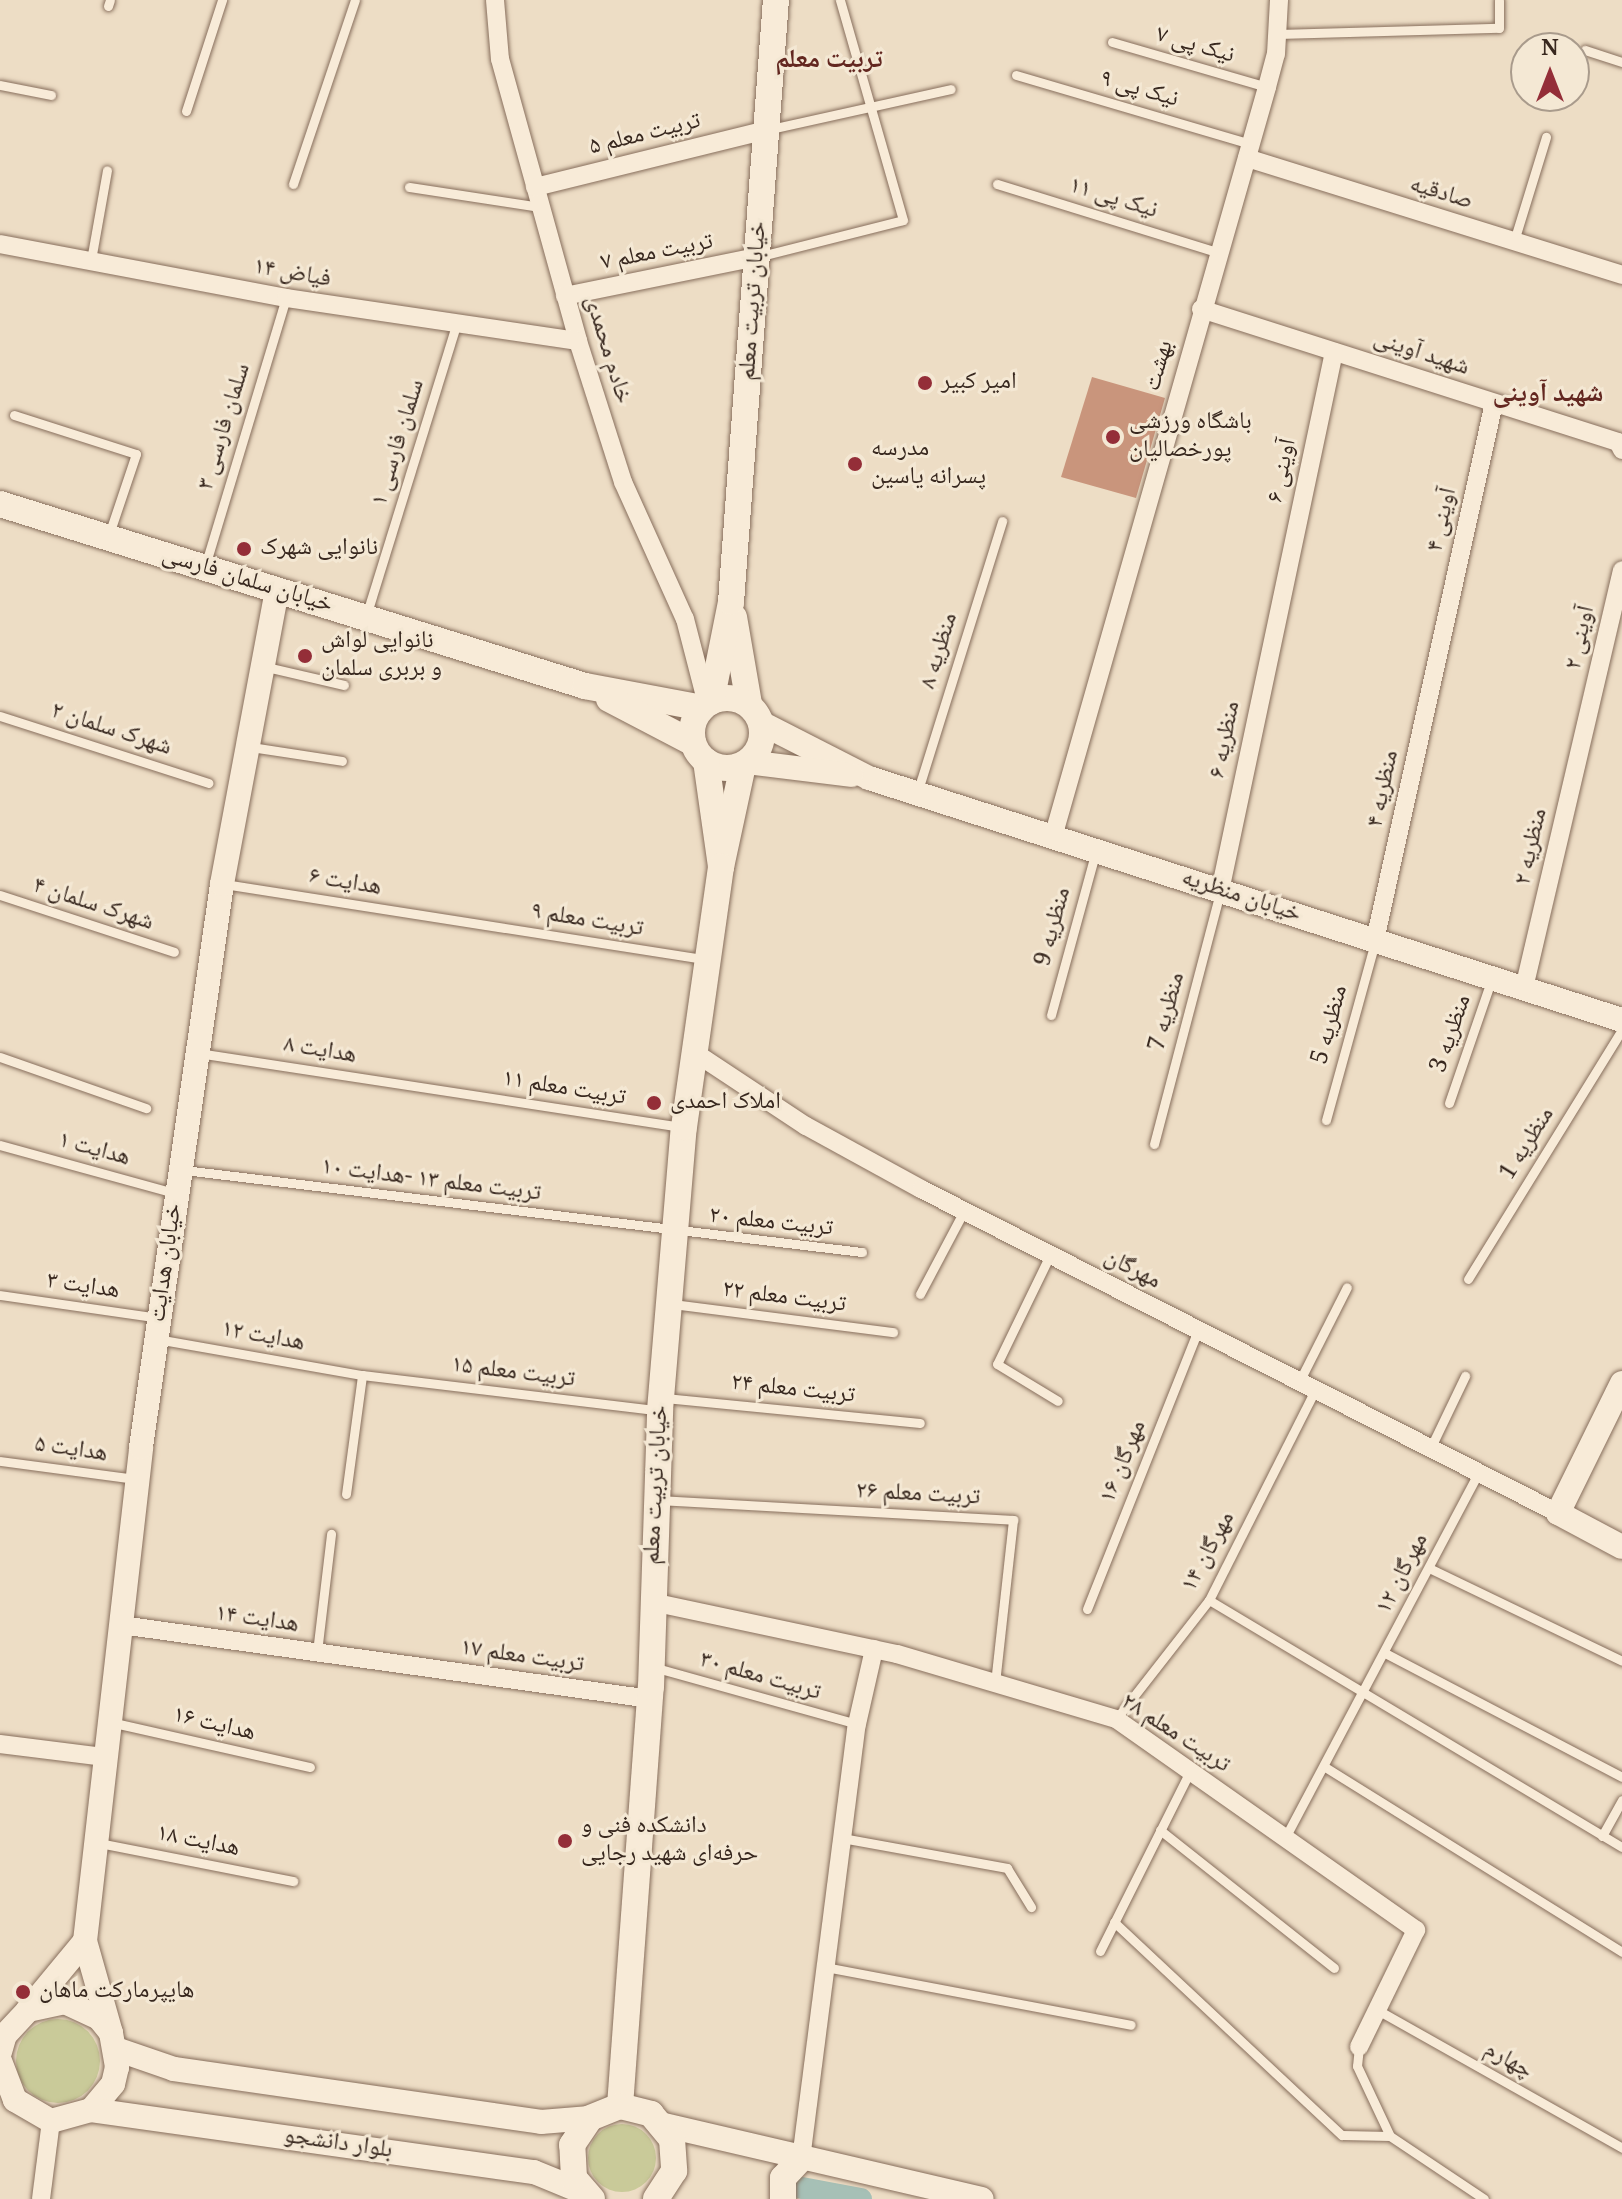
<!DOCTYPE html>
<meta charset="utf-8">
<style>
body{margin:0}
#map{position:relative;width:1622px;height:2199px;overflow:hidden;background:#edddc5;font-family:Georgia,"Noto Naskh Arabic",serif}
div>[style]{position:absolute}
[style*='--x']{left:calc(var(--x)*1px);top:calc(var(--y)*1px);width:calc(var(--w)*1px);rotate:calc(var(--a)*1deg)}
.green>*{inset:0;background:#c9ca99}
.round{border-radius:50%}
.canal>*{height:22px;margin:-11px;padding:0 11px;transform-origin:11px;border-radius:11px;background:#a6c0b6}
.building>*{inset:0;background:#c9957c}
.roads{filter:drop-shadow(0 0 2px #876e5c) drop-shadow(0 0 2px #876e5c)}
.service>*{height:9px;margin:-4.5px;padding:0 4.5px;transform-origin:4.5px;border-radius:4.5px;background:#f8ebd8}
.minor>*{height:18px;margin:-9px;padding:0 9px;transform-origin:9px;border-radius:9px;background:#f8ebd8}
.tertiary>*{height:24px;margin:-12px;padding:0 12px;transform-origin:12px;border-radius:12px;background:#f8ebd8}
.secondary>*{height:26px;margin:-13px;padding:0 13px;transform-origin:13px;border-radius:13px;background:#f8ebd8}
.secondary>.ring{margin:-13px;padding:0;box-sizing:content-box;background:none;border:26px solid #f8ebd8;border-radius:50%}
.dots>*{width:22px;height:22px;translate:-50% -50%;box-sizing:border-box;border:4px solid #f4e8d4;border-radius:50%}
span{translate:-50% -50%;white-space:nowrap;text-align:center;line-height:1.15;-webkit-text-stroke:6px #f4e8d4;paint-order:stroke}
.street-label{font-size:24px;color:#38281f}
.poi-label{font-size:24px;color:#38281f}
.left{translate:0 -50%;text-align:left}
.neighbourhood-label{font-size:26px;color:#632720;font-weight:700}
.north{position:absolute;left:1510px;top:32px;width:80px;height:80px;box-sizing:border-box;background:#f4e8d4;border:2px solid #a99b8c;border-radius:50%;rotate:0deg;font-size:22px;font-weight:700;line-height:32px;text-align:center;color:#38281f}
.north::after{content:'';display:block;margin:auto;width:28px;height:36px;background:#942e38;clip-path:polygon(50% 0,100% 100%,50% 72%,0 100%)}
</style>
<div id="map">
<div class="green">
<i class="round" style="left:16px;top:2019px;width:84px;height:84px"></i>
<i class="round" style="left:588px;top:2124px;width:68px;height:68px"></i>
</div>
<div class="canal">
<i style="--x:802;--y:2188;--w:60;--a:10.6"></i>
</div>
<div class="building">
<i style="clip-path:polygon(1092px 377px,1165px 398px,1136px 498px,1061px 477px)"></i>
</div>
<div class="roads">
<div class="service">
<i style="--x:108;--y:6;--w:6;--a:-72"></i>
<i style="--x:1278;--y:34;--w:221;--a:-1.6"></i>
<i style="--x:1499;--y:28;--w:28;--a:-90"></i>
<i style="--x:1112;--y:42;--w:161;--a:16.2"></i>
<i style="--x:1585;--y:50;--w:39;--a:18"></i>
<i style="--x:1016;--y:75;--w:245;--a:16.4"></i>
<i style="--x:0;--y:85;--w:52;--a:11.1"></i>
<i style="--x:186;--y:111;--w:117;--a:-72"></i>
<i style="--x:771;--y:129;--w:184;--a:-12.5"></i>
<i style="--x:293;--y:184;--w:194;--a:-71.4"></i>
<i style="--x:997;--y:184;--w:230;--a:17.2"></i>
<i style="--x:409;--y:187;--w:133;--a:8.7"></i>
<i style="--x:1514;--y:241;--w:109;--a:-72.9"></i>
<i style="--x:761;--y:256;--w:146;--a:-14.2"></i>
<i style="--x:903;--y:220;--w:229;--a:-106"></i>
<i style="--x:91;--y:260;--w:91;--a:-79.9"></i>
<i style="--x:14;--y:415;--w:128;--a:17.7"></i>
<i style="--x:136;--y:454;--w:84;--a:108.6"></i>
<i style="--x:205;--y:566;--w:280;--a:-73.2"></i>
<i style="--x:366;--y:616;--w:305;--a:-72.8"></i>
<i style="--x:266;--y:667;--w:80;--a:13"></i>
<i style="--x:0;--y:716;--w:219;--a:17.8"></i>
<i style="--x:251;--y:747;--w:92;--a:8.7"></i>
<i style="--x:917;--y:793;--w:285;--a:-72.6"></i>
<i style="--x:224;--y:884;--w:489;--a:8.9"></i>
<i style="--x:0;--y:895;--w:183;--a:18.1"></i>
<i style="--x:1051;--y:1015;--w:167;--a:-74.7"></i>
<i style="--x:198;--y:1053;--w:489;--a:8.7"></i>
<i style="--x:0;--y:1057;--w:155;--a:19.3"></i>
<i style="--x:1449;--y:1103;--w:129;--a:-71"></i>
<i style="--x:1326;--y:1120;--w:185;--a:-74.6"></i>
<i style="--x:1154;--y:1144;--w:260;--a:-75.3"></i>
<i style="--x:0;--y:1145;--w:180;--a:15.4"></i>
<i style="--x:184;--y:1170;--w:683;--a:6.9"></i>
<i style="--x:1050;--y:1255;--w:121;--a:115.9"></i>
<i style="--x:997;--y:1364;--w:71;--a:31.2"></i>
<i style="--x:1468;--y:1279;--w:293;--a:-58.3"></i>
<i style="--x:920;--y:1294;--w:94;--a:-62.1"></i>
<i style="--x:0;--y:1295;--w:161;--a:8.2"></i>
<i style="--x:673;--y:1304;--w:222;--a:7.3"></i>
<i style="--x:157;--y:1339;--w:208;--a:10"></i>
<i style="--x:362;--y:1375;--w:297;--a:6.8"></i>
<i style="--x:1299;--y:1382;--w:106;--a:-63.2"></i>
<i style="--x:665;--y:1398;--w:256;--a:5.6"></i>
<i style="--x:1431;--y:1447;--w:79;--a:-64.4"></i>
<i style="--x:0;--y:1461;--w:136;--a:7.6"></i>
<i style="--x:346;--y:1494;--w:120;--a:-82.3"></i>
<i style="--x:658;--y:1500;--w:356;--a:3.2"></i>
<i style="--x:1013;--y:1520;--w:164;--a:96.3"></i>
<i style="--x:1429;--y:1568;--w:214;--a:25.7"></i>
<i style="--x:1209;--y:1600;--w:481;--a:30.9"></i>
<i style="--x:1087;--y:1609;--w:300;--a:-68.3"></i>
<i style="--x:317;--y:1652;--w:119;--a:-83.2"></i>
<i style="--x:1385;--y:1653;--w:267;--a:27.6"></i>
<i style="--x:653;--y:1667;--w:212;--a:15.6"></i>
<i style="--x:1116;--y:1719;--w:151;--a:-52"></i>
<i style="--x:1209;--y:1600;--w:235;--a:-63.2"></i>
<i style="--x:110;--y:1722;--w:205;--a:12.7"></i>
<i style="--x:1325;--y:1767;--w:350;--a:31.9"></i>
<i style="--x:1160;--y:1830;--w:222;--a:38.4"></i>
<i style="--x:1286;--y:1836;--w:411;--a:-62.1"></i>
<i style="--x:1602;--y:1836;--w:41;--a:-60.9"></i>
<i style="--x:842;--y:1838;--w:168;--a:10.3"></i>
<i style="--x:1007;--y:1868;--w:46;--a:58.4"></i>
<i style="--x:99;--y:1843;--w:198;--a:11.1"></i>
<i style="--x:1114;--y:1922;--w:312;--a:43.1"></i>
<i style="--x:1342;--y:2135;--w:48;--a:1.2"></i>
<i style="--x:1100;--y:1951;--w:201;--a:-63.4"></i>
<i style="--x:825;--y:1967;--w:311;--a:10.7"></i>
<i style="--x:1374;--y:2008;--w:285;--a:29.4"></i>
<i style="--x:1359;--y:2047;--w:19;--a:96"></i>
<i style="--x:1357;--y:2066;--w:77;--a:64.8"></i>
<i style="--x:1390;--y:2136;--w:113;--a:33.8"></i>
</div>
<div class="minor">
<i style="--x:495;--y:0;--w:59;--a:85.2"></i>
<i style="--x:500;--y:59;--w:293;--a:74.5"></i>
<i style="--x:578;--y:341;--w:148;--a:72.3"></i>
<i style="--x:623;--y:482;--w:150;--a:65.7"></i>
<i style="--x:685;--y:619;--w:88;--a:75.5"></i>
<i style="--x:1247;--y:158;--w:393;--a:17.3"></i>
<i style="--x:535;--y:187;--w:239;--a:-13.8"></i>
<i style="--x:0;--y:244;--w:291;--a:10.7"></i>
<i style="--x:286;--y:298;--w:295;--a:8.4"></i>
<i style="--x:565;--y:296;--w:196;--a:-11.5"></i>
<i style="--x:1201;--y:309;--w:438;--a:17.7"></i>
<i style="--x:1618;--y:442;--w:9;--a:63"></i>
<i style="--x:1053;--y:837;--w:780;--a:-74.07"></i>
<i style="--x:1267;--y:87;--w:34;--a:-75"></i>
<i style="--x:1276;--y:54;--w:54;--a:-86.8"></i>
<i style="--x:1220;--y:891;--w:551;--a:-78.06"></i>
<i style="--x:1375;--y:940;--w:550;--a:-77.51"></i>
<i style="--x:1524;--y:988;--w:429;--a:-76.8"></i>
<i style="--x:694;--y:1052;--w:134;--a:33.5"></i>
<i style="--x:806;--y:1126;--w:131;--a:28.7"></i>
<i style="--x:921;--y:1189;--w:715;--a:26.96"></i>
<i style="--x:652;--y:1602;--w:250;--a:12"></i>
<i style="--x:897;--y:1654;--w:228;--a:16.5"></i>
<i style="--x:1116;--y:1719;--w:367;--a:35.1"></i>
<i style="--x:1416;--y:1930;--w:130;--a:116"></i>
<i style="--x:121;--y:1625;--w:535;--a:7.95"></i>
<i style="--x:0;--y:1744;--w:106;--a:7.1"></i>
<i style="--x:801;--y:2159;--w:439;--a:-82.7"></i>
<i style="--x:857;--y:1724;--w:77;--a:-77.2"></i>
<i style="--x:41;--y:2199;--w:79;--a:-82.7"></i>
</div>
<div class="tertiary">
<i style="--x:761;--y:723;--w:121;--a:27"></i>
<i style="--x:869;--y:778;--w:791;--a:17.82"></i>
<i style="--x:747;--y:762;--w:105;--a:7.1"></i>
<i style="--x:1622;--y:1383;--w:145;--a:116.2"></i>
<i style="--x:1558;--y:1513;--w:72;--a:28"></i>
<i style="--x:28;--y:2010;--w:89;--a:-50.4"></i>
<i style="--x:111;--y:2033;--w:96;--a:-105.8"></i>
<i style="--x:85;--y:1941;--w:497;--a:-83.5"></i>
<i style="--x:141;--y:1447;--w:569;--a:-81.81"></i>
<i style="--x:222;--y:884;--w:299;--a:-79.4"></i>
<i style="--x:116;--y:2049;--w:61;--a:19"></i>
<i style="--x:174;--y:2069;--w:371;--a:8.2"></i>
<i style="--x:541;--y:2122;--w:49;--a:-4.7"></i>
<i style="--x:0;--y:2052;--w:18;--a:-74"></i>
<i style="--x:5;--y:2035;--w:34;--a:-47"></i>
<i style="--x:28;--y:2010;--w:38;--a:-12"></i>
<i style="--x:65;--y:2002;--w:38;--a:25"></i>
<i style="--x:99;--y:2018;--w:19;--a:51"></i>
<i style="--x:111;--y:2033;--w:35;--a:80"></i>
<i style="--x:117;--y:2067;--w:17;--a:103"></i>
<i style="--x:113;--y:2084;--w:34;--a:130"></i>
<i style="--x:91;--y:2110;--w:41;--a:164.6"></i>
<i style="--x:51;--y:2121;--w:42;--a:-149.7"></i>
<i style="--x:15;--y:2100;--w:42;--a:-111"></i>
<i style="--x:91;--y:2110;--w:447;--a:8"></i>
<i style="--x:534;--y:2172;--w:53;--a:22.2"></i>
<i style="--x:664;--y:2125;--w:326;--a:13.1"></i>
</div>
<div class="secondary">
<i style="--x:0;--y:504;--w:613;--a:17.28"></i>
<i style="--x:585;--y:686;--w:119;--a:10.6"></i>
<i style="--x:734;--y:617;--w:88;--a:80.2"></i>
<i class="ring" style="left:692px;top:698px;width:44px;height:44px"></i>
<i style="--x:609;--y:699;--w:95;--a:27.6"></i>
<i style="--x:711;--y:702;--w:102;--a:-78.7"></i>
<i style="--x:731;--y:602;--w:604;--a:-85.73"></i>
<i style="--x:706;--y:761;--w:107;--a:81.9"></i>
<i style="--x:721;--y:867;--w:104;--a:-77.8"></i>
<i style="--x:620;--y:2106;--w:420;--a:-85.8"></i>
<i style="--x:651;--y:1687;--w:277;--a:-88.1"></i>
<i style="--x:660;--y:1410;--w:284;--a:-85.2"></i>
<i style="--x:684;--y:1127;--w:263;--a:-81.9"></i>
<i style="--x:592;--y:2199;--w:28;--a:-131"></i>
<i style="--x:574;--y:2178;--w:33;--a:-93"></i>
<i style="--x:572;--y:2145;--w:32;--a:-56"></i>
<i style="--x:590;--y:2118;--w:32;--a:-22"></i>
<i style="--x:620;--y:2106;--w:32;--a:14"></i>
<i style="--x:651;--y:2114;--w:33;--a:50"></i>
<i style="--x:672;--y:2139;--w:32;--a:86"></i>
<i style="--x:674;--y:2171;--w:33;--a:123"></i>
<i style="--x:783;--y:2199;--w:21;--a:-90"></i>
<i style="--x:783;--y:2178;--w:26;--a:-47"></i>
</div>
</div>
<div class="dots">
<i style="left:925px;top:383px;background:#942e38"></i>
<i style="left:1113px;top:437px;background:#942e38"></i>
<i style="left:855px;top:464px;background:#942e38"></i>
<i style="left:244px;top:549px;background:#942e38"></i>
<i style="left:305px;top:656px;background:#942e38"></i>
<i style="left:654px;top:1103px;background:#942e38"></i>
<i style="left:565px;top:1841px;background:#942e38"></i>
<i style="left:23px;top:1992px;background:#942e38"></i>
</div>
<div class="street-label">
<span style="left:1195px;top:46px;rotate:16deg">نیک پی ۷</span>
<span style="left:1139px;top:90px;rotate:16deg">نیک پی ۹</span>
<span style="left:645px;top:135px;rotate:-14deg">تربیت معلم ۵</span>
<span style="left:1441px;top:194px;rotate:17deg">صادقیه</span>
<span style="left:1113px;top:199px;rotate:17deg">نیک پی ۱۱</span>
<span style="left:657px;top:253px;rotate:-11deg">تربیت معلم ۷</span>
<span style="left:292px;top:274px;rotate:10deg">فیاض ۱۴</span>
<span style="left:754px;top:301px;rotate:-86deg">خیابان تربیت معلم</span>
<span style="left:607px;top:350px;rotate:73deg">خادم محمدی</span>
<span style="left:1421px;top:354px;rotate:18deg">شهید آوینی</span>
<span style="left:1160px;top:366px;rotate:-74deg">بهشت</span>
<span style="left:225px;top:427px;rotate:-73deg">سلمان فارسی ۳</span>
<span style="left:399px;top:443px;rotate:-73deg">سلمان فارسی ۱</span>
<span style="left:1283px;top:471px;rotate:-78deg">آوینی ۶</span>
<span style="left:1443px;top:520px;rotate:-77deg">آوینی ۴</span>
<span style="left:247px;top:581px;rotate:17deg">خیابان سلمان فارسی</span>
<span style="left:1581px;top:638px;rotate:-77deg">آوینی ۲</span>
<span style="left:940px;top:651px;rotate:-73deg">منظریه ۸</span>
<span style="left:111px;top:730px;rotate:18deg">شهرک سلمان ۲</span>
<span style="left:1226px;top:740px;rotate:-79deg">منظریه ۶</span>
<span style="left:1384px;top:789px;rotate:-78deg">منظریه ۴</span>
<span style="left:1532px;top:847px;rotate:-77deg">منظریه ۲</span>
<span style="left:345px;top:883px;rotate:9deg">هدایت ۶</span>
<span style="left:1241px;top:897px;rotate:18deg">خیابان منظریه</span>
<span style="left:93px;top:905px;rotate:18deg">شهرک سلمان ۴</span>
<span style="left:587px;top:921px;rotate:9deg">تربیت معلم ۹</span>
<span style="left:1054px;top:927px;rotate:-75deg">منظریه 9</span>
<span style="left:1168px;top:1012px;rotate:-75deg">منظریه 7</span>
<span style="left:1331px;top:1025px;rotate:-75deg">منظریه 5</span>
<span style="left:1452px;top:1034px;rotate:-71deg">منظریه 3</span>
<span style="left:320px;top:1051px;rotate:9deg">هدایت ۸</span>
<span style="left:564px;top:1089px;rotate:9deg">تربیت معلم ۱۱</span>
<span style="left:1528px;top:1144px;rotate:-58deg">منظریه 1</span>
<span style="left:94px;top:1150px;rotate:15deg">هدایت ۱</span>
<span style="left:431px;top:1181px;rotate:7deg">تربیت معلم ۱۳ -هدایت ۱۰</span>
<span style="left:771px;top:1223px;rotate:6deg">تربیت معلم ۲۰</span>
<span style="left:167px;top:1263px;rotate:-82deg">خیابان هدایت</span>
<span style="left:1132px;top:1270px;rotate:27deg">مهرگان</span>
<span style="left:83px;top:1287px;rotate:8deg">هدایت ۳</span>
<span style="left:784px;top:1298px;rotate:7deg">تربیت معلم ۲۲</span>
<span style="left:263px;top:1337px;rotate:10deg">هدایت ۱۲</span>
<span style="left:513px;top:1373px;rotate:7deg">تربیت معلم ۱۵</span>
<span style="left:793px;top:1390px;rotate:6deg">تربیت معلم ۲۴</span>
<span style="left:71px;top:1450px;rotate:8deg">هدایت ۵</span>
<span style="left:1124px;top:1462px;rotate:-68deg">مهرگان ۱۶</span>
<span style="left:657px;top:1485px;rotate:-87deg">خیابان تربیت معلم</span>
<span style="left:918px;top:1495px;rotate:3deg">تربیت معلم ۲۶</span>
<span style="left:1209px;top:1552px;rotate:-62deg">مهرگان ۱۴</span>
<span style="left:1403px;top:1574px;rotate:-63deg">مهرگان ۱۲</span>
<span style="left:257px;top:1620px;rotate:8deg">هدایت ۱۴</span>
<span style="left:522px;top:1657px;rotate:8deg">تربیت معلم ۱۷</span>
<span style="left:760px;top:1677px;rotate:16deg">تربیت معلم ۳۰</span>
<span style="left:214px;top:1725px;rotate:13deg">هدایت ۱۶</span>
<span style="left:1175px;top:1734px;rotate:33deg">تربیت معلم ۲۸</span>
<span style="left:198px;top:1842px;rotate:11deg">هدایت ۱۸</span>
<span style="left:1508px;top:2061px;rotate:30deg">چهارم</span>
<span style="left:338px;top:2144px;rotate:8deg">بلوار دانشجو</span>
</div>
<div class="poi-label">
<span class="left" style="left:941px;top:383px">امیر کبیر</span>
<span class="left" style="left:1129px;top:437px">باشگاه ورزشی<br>پورخصالیان</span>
<span class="left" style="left:871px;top:464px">مدرسه<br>پسرانه یاسین</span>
<span class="left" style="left:260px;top:549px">نانوایی شهرک</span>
<span class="left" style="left:321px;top:656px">نانوایی لواش<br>و بربری سلمان</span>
<span class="left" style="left:670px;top:1103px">املاک احمدی</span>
<span class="left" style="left:581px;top:1841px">دانشکده فنی و<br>حرفه‌ای شهید رجایی</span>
<span class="left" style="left:39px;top:1992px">هایپرمارکت ماهان</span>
</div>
<div class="neighbourhood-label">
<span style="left:829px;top:62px">تربیت معلم</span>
<span style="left:1548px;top:396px">شهید آوینی</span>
</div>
<div class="north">N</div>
</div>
